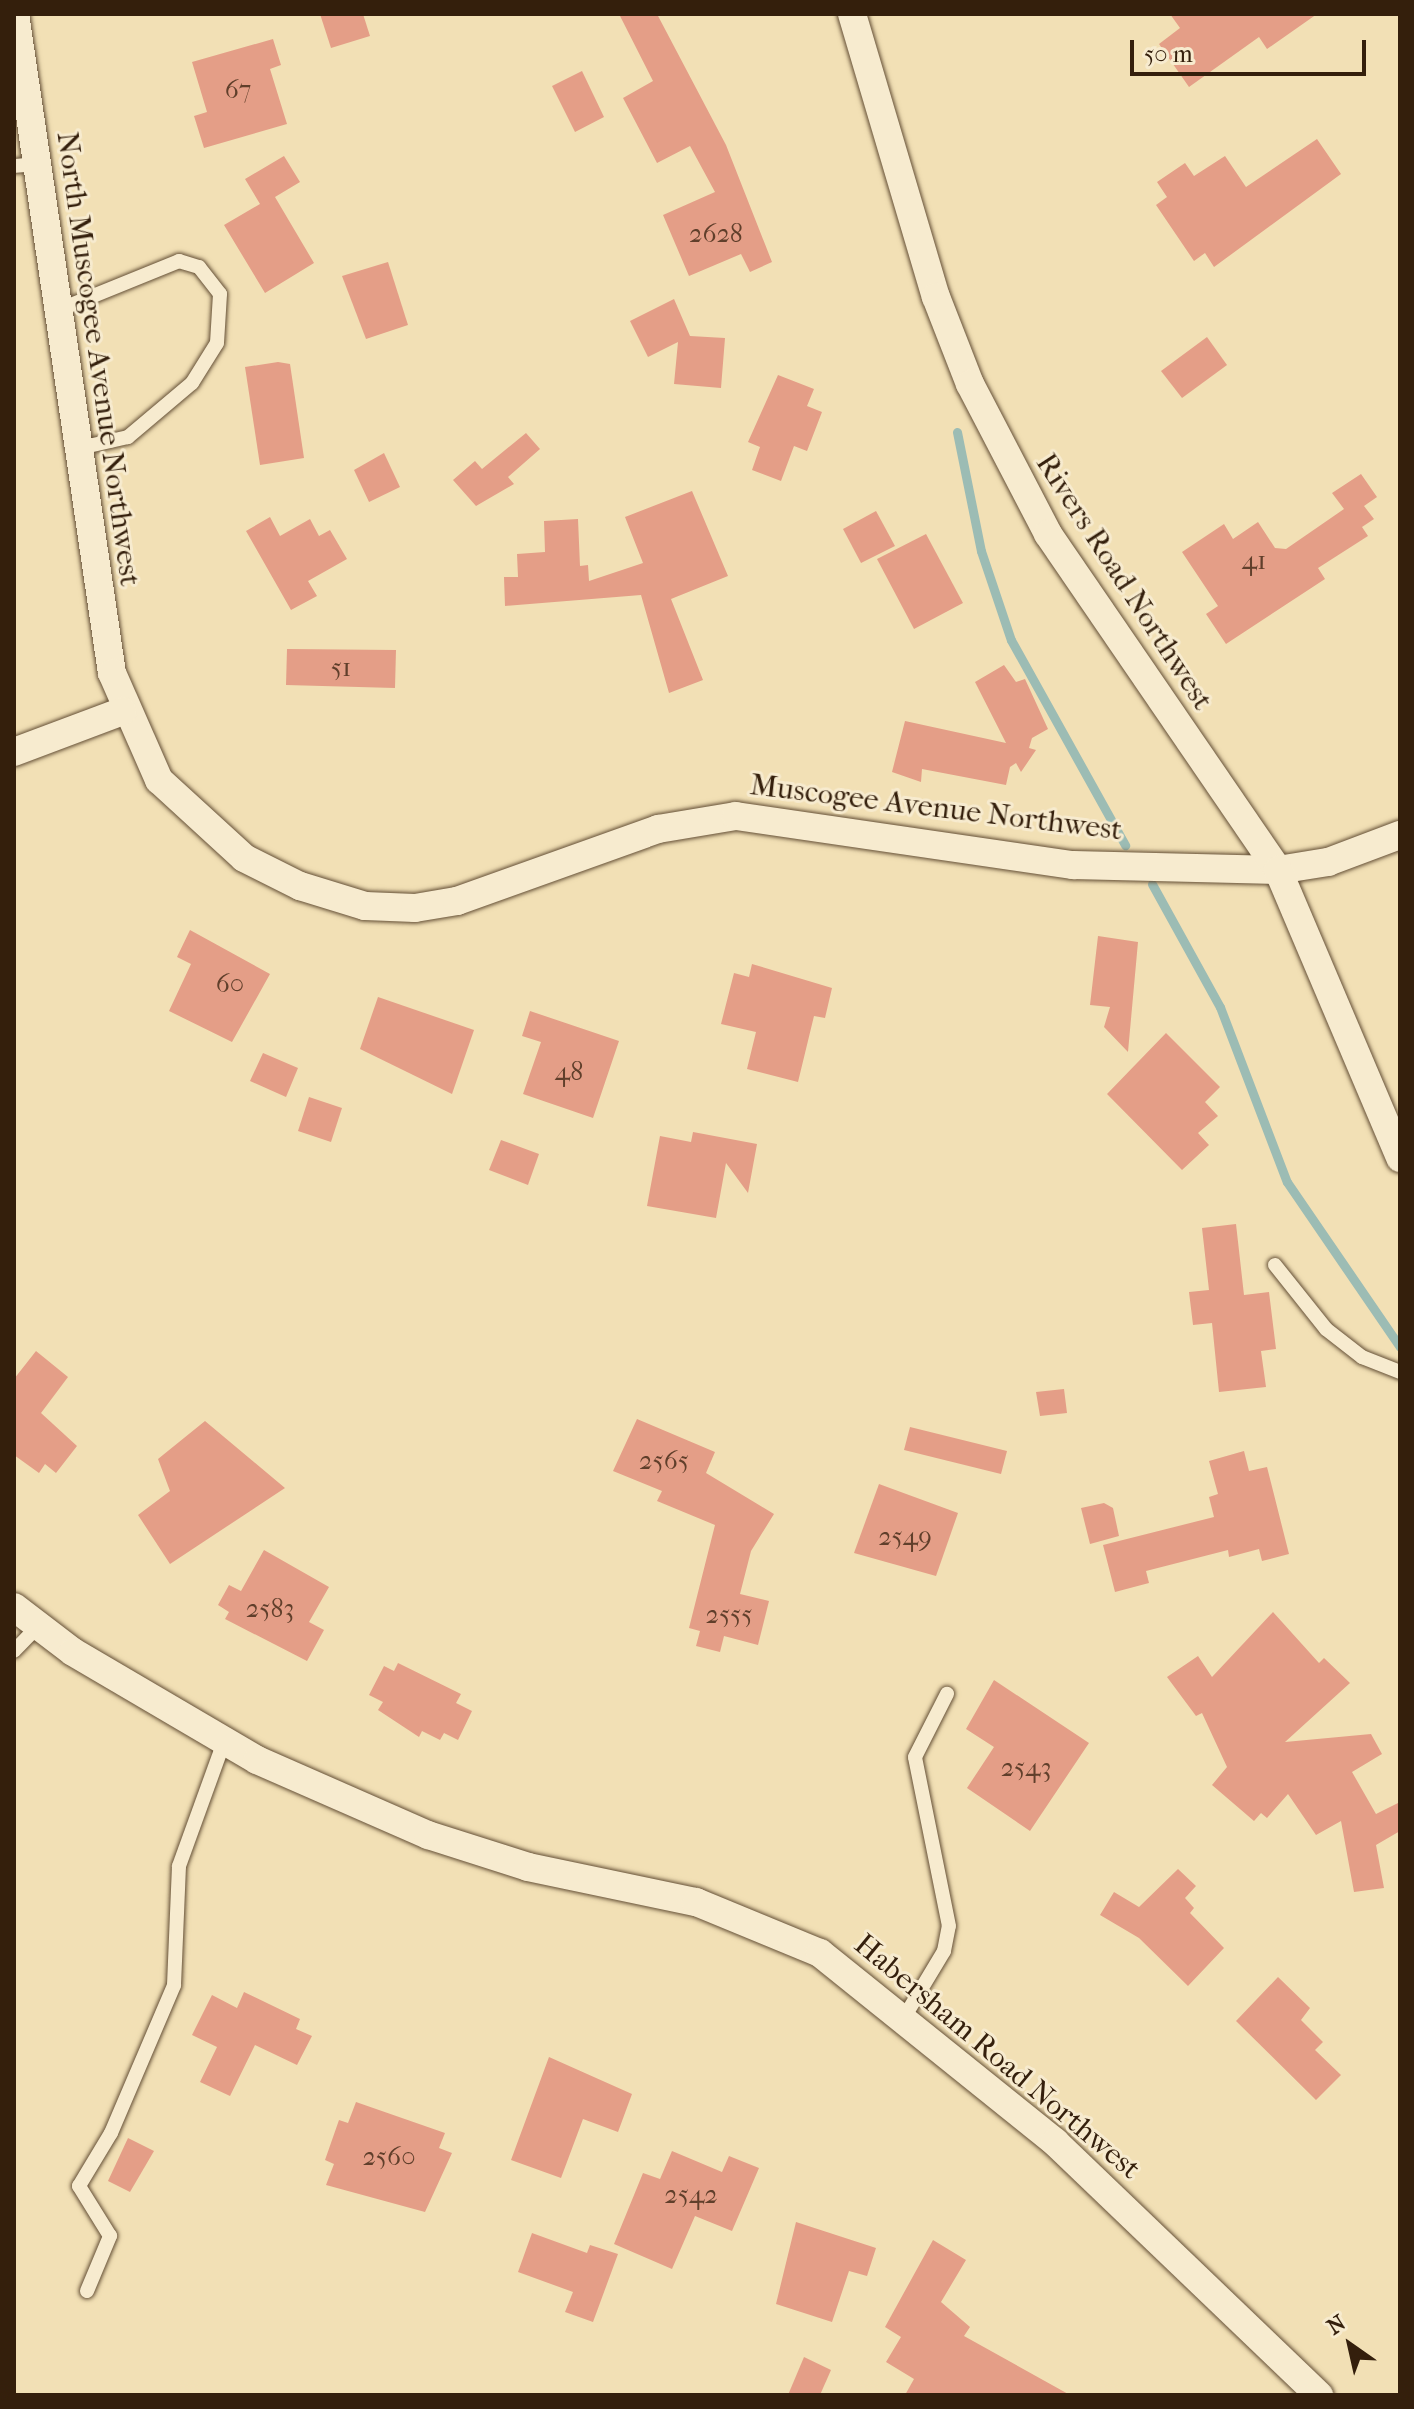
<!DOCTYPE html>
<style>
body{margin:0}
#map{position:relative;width:1414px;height:2409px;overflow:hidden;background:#f2e0b5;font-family:"IM FELL French Canon",serif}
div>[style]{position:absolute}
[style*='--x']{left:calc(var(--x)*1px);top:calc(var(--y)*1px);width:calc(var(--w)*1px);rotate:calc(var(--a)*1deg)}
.stream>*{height:9px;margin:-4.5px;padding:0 4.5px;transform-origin:4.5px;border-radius:4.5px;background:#9cbcb4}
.building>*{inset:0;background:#e49e87}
.roads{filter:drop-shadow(0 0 2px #644f36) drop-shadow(0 0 2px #644f36)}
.lane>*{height:14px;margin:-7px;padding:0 7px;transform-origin:7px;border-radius:7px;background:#f7ebcf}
.street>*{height:28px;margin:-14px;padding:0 14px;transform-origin:14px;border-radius:14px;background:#f7ebcf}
span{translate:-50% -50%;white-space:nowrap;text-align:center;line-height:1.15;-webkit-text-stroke:6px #f7ebcf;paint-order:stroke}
.number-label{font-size:26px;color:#603f2b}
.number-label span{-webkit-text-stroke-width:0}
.street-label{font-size:30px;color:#341f0c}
.frame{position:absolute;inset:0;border:16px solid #341f0c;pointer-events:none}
.north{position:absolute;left:1310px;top:2305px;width:80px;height:80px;-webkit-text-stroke:6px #f7ebcf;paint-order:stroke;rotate:326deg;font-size:22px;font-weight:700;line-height:32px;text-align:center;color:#341f0c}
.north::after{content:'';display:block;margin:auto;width:28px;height:36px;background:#341f0c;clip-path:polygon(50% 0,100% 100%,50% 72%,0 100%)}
.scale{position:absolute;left:1130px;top:40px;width:236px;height:36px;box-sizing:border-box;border:4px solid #341f0c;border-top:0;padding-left:10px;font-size:24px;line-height:28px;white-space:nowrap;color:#341f0c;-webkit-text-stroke:6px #f7ebcf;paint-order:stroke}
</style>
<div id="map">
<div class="stream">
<i style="--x:957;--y:432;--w:121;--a:78.6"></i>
<i style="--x:981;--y:551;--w:94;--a:71.4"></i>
<i style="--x:1011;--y:640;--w:235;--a:60.9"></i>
<i style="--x:1152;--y:884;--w:141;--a:61.1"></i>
<i style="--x:1220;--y:1007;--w:187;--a:69.1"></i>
<i style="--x:1287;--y:1182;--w:200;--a:55.6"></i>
</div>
<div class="building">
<i style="clip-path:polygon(320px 14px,363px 14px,370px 36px,331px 48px)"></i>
<i style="clip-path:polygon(619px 14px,657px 14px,726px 145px,772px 262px,750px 272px,741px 254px,689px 276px,663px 215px,715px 192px,690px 146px,657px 163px,623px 98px,653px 81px)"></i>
<i style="clip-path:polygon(1170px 14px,1317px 14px,1267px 49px,1259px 37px,1189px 87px,1159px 44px,1180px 28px)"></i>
<i style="clip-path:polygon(273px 39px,281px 65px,270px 69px,287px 124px,204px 148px,194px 116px,207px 112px,192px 62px)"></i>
<i style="clip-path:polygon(582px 71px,604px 117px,575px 132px,552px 86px)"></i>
<i style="clip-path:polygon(1317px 139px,1341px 174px,1214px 267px,1205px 253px,1194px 261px,1156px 205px,1167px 197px,1157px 182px,1185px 163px,1194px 176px,1225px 156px,1246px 187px)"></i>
<i style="clip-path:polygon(284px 156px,300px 182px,275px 197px,314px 263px,265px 293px,224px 225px,260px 204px,245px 179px)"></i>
<i style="clip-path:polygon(388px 262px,408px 325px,366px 339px,342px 276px)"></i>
<i style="clip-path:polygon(674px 299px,690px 336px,725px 338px,721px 388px,674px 384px,678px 342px,648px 357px,630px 321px)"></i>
<i style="clip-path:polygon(1207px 337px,1227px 365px,1182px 398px,1161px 371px)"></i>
<i style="clip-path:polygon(278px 362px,290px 364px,304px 458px,260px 465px,245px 367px)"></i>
<i style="clip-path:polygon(778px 375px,814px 389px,807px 406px,822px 412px,807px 451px,794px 446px,781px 481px,752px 470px,760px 447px,748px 442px)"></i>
<i style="clip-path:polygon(526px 433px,540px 449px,508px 477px,514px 484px,476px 506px,453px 480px,475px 461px,482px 469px)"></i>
<i style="clip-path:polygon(384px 453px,400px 487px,369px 502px,354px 470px)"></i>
<i style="clip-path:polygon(1361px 474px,1377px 497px,1364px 506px,1374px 519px,1362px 527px,1368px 536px,1318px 568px,1325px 579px,1226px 644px,1206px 614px,1218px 606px,1182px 552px,1224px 524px,1233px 539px,1258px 522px,1275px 548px,1286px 549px,1344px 509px,1332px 493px)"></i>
<i style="clip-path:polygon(692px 491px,728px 576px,671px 599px,703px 680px,669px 693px,641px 595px,505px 606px,504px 577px,518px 577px,517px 554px,545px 552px,544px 521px,578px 519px,580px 566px,588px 565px,589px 581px,643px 563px,625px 517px)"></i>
<i style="clip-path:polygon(876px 511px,895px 546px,861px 563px,843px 529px)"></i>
<i style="clip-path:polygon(270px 517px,280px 536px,310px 519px,319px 536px,330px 530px,347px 559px,308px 581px,317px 596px,291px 610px,246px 531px)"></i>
<i style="clip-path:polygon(926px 534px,963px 603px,914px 629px,877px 559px)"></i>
<i style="clip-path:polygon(287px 649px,396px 650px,395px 688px,286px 685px)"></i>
<i style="clip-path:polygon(1004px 665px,1016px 682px,1025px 679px,1048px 729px,1032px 738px,1029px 748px,1036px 750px,1021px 772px,1016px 763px,1010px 767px,1006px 785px,922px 769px,921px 782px,892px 772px,905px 721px,1006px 743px,975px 682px)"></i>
<i style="clip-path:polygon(190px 930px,270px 974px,232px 1042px,169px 1011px,191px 964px,177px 957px)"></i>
<i style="clip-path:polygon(1098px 936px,1138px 942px,1128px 1052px,1104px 1027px,1110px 1007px,1090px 1005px)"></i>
<i style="clip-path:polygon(752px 964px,832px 988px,825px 1018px,814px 1016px,798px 1082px,747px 1069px,756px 1032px,721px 1024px,734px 973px,749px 977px)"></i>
<i style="clip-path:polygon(378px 997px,474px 1030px,452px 1094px,360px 1049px)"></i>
<i style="clip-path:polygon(530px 1011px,619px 1041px,593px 1118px,523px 1094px,541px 1042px,522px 1036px)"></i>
<i style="clip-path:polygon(1166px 1033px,1220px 1087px,1205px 1102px,1218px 1116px,1198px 1133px,1209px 1145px,1182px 1170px,1107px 1094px)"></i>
<i style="clip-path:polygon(263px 1053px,298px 1068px,286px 1097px,250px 1081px)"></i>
<i style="clip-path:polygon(309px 1097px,342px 1108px,331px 1142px,298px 1131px)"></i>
<i style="clip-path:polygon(693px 1132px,757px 1144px,748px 1193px,726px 1163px,716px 1218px,647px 1206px,660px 1136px,691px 1142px)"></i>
<i style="clip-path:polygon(501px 1140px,539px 1154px,528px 1185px,489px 1170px)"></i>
<i style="clip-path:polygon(1236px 1224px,1244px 1295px,1269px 1292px,1276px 1349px,1261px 1351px,1266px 1387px,1219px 1392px,1212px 1323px,1193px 1325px,1189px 1292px,1209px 1290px,1202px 1228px)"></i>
<i style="clip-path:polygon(36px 1351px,68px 1377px,41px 1413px,77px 1446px,56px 1473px,45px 1464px,39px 1473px,14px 1455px,14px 1379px)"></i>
<i style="clip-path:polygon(1064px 1389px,1067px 1413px,1040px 1416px,1036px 1392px)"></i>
<i style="clip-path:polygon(637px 1419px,715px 1452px,706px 1473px,774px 1514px,751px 1551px,740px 1594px,769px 1601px,758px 1645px,724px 1636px,720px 1652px,696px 1646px,700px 1631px,689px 1628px,715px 1525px,657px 1501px,662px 1491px,613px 1471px)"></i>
<i style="clip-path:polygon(205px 1421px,285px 1488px,170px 1564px,138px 1515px,170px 1491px,158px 1459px)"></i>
<i style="clip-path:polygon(910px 1427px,1007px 1451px,1001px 1474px,904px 1450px)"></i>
<i style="clip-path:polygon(1244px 1451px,1249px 1471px,1267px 1467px,1289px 1554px,1262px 1561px,1259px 1549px,1229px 1557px,1228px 1550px,1146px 1571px,1149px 1583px,1115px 1592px,1103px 1545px,1214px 1517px,1209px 1497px,1218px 1494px,1209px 1461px)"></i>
<i style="clip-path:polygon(879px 1484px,958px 1513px,936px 1576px,854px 1553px)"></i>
<i style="clip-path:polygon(1104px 1503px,1113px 1508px,1119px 1536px,1090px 1544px,1081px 1508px)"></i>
<i style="clip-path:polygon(264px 1550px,329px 1587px,309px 1622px,324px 1630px,307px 1661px,225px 1619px,229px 1612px,218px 1605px,229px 1585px,241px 1591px)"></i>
<i style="clip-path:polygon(1273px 1612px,1319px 1663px,1324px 1658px,1350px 1683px,1285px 1742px,1371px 1734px,1382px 1754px,1352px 1772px,1376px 1814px,1400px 1802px,1400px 1831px,1376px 1845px,1384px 1888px,1354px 1892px,1341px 1821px,1316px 1835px,1288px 1794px,1267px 1818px,1261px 1813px,1254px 1821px,1212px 1785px,1227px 1767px,1202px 1713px,1196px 1716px,1167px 1677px,1198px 1656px,1212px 1677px)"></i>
<i style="clip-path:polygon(398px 1663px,461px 1694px,456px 1703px,472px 1711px,458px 1740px,444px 1733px,440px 1740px,422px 1731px,419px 1737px,378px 1710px,383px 1702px,369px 1695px,384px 1666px,394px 1671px)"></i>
<i style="clip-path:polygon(994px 1680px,1089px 1743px,1030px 1831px,967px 1788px,994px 1747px,966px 1729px)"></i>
<i style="clip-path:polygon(1178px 1869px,1196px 1886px,1185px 1898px,1194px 1908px,1190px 1913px,1224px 1948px,1188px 1986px,1139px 1938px,1100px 1915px,1114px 1892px,1139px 1907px)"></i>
<i style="clip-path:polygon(1278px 1977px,1310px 2008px,1301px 2020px,1323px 2042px,1315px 2050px,1341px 2075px,1316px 2100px,1236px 2021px)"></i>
<i style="clip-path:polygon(244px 1992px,300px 2019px,296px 2029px,312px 2036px,297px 2065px,255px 2045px,230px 2096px,200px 2082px,217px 2047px,192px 2035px,212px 1995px,237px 2008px)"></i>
<i style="clip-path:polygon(549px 2057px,632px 2094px,618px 2132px,583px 2119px,561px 2178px,511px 2160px)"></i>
<i style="clip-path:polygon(356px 2102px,445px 2133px,439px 2148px,452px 2153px,425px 2212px,326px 2185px,334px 2164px,325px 2160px,339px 2120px,348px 2123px)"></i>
<i style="clip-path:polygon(128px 2138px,154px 2151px,130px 2192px,108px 2181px)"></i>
<i style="clip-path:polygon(672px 2151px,722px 2172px,729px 2156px,759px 2168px,732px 2231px,695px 2216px,672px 2269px,614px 2244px,643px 2173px,660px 2179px)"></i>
<i style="clip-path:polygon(796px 2222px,876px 2248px,867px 2276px,849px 2271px,832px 2322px,776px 2304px)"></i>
<i style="clip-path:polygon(532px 2233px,587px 2253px,590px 2245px,618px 2254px,593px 2322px,565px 2312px,573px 2292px,518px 2272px)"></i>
<i style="clip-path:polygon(933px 2240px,966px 2260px,941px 2302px,970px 2327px,964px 2336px,1070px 2395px,905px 2395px,914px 2379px,886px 2362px,901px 2337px,885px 2327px)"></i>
<i style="clip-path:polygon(804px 2357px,831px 2370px,820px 2395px,788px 2395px)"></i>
</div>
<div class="roads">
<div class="lane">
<i style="--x:14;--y:166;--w:22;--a:-5"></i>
<i style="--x:56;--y:311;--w:133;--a:-22.1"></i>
<i style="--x:179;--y:261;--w:21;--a:17"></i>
<i style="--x:199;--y:267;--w:34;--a:52"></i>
<i style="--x:220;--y:294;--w:49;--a:93.5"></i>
<i style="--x:217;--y:343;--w:47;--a:122"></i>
<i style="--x:192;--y:383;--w:84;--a:139.8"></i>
<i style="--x:128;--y:437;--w:54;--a:167.2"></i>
<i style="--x:1275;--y:1265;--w:82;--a:51.4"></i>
<i style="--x:1326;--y:1329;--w:46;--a:37.9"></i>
<i style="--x:1362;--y:1357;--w:41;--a:21.5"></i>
<i style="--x:14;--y:1651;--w:35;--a:-46"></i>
<i style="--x:905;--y:2016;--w:76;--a:-59"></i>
<i style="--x:944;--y:1951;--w:25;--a:-79"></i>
<i style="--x:949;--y:1926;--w:172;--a:-101.4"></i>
<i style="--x:915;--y:1757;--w:71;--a:-63.1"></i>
<i style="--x:87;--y:2291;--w:60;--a:-67.3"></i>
<i style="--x:110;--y:2236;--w:59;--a:-121.8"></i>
<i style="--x:79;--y:2186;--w:62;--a:-58.9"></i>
<i style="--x:111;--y:2133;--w:161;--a:-66.9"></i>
<i style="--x:174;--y:1985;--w:119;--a:-87.6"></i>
<i style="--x:179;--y:1866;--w:132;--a:-70.1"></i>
</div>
<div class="street">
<i style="--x:15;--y:14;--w:666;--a:81.63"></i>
<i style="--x:112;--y:673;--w:117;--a:66.3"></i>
<i style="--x:159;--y:780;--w:115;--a:42.5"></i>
<i style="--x:244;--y:858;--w:63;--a:26.6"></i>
<i style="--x:300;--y:886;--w:68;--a:17.1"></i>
<i style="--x:365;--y:906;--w:50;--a:2.3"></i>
<i style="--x:415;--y:908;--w:43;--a:-9.5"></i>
<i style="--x:457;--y:901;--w:214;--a:-19.7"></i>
<i style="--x:658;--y:829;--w:79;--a:-9.5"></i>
<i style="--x:736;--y:816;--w:341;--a:8.3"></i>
<i style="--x:1073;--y:865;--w:205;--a:1.4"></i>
<i style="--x:1278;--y:870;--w:51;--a:-9.1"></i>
<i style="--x:1328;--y:862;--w:77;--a:-20.6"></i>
<i style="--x:852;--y:14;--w:295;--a:73.5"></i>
<i style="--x:936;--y:297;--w:93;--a:68.7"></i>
<i style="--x:970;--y:384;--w:169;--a:62.5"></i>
<i style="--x:1048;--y:534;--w:407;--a:55.6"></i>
<i style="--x:1278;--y:870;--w:313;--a:67"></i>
<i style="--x:14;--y:752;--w:116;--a:-20.6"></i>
<i style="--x:14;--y:1607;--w:74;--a:37.3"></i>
<i style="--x:73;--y:1652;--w:213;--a:30.4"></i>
<i style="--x:257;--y:1760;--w:187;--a:23.7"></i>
<i style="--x:428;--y:1835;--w:105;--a:17.7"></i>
<i style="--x:528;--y:1867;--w:172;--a:11.8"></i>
<i style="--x:696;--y:1902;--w:134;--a:22.4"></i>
<i style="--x:820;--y:1953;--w:302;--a:38.8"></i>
<i style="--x:1055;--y:2142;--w:366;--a:43.8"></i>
</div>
</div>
<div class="number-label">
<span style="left:238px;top:90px">67</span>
<span style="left:716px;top:234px">2628</span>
<span style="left:1254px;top:561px">41</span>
<span style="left:341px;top:668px">51</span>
<span style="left:230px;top:984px">60</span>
<span style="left:569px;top:1072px">48</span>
<span style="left:664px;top:1461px">2565</span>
<span style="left:905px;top:1537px">2549</span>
<span style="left:270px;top:1609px">2583</span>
<span style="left:729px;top:1615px">2555</span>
<span style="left:1026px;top:1768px">2543</span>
<span style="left:389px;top:2157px">2560</span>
<span style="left:691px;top:2195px">2542</span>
</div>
<div class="street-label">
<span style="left:98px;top:359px;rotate:82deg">North Muscogee Avenue Northwest</span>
<span style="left:1124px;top:582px;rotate:57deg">Rivers Road Northwest</span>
<span style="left:936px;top:808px;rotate:7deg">Muscogee Avenue Northwest</span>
<span style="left:997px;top:2057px;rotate:40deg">Habersham Road Northwest</span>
</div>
<div class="frame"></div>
<div class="north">N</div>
<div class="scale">50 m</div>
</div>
